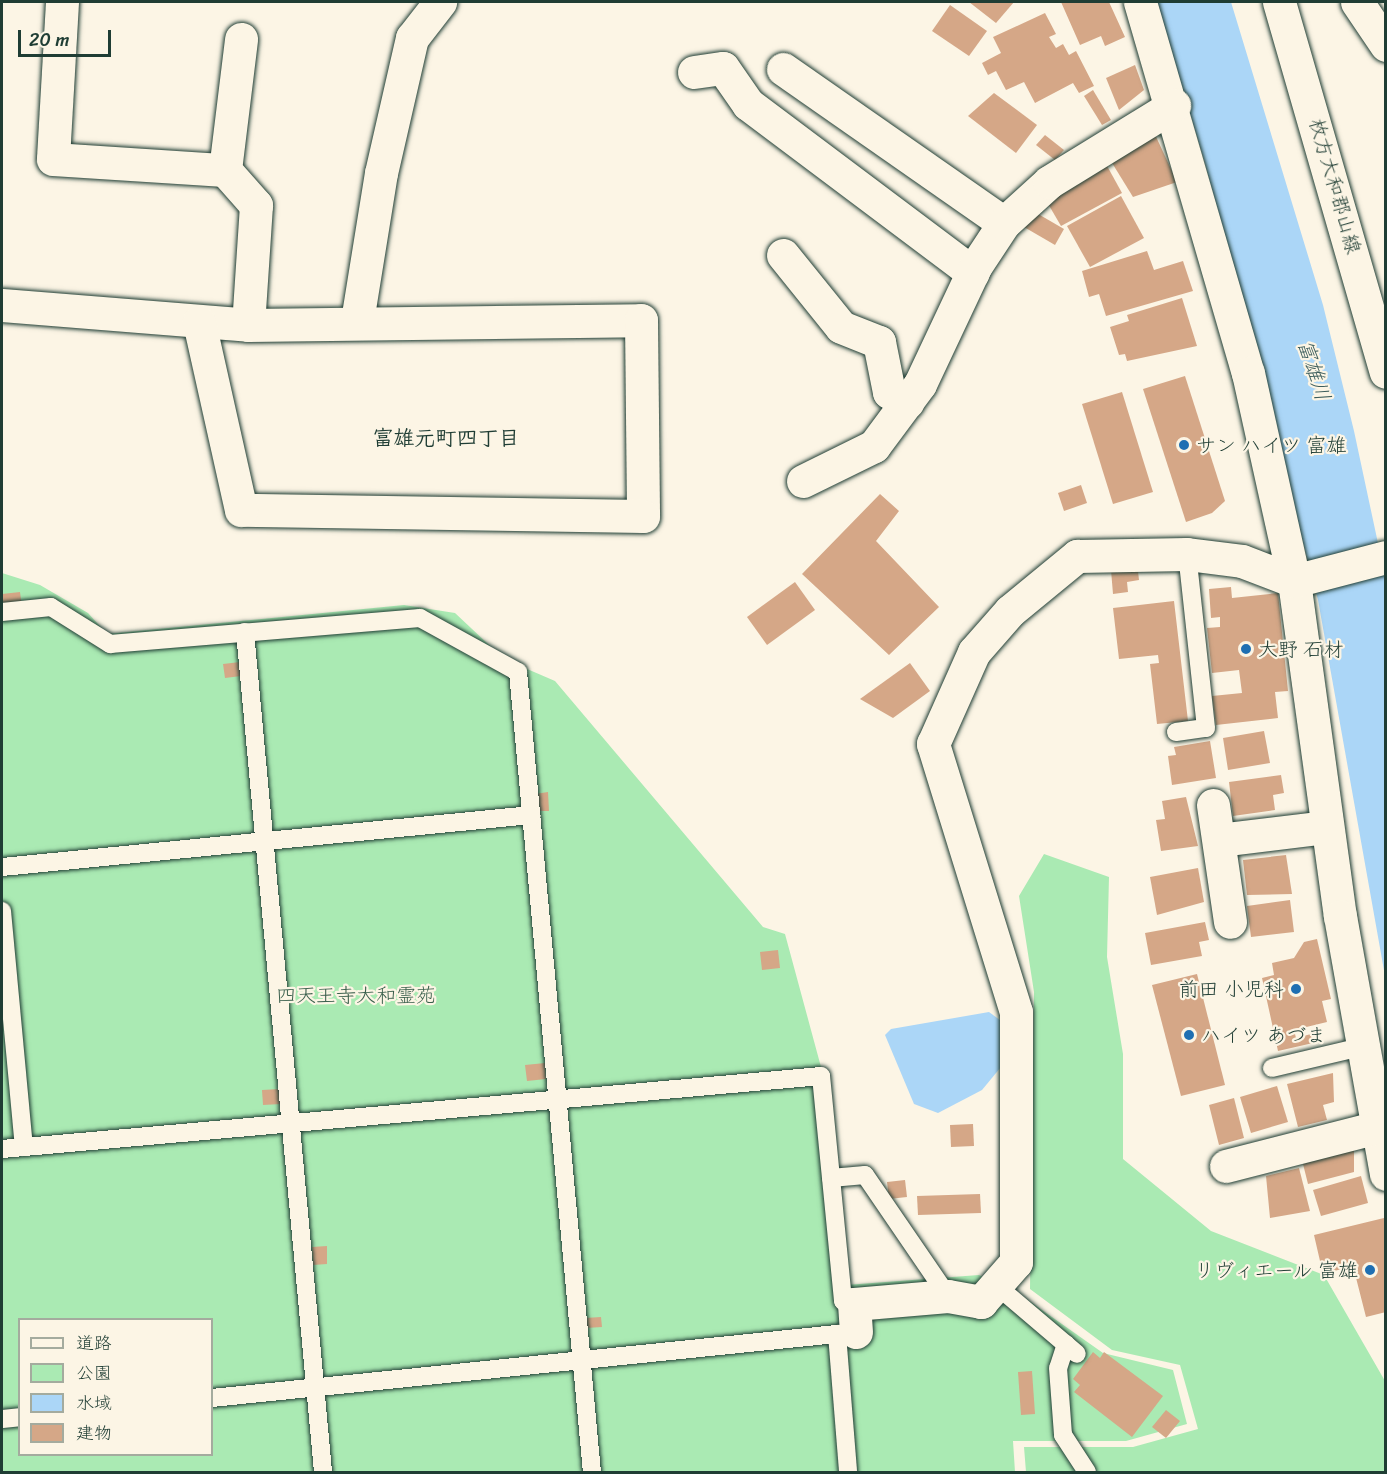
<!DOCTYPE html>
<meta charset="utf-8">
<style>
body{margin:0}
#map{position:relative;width:1387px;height:1474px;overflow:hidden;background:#fcf5e5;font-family:Sriracha,"Klee One",sans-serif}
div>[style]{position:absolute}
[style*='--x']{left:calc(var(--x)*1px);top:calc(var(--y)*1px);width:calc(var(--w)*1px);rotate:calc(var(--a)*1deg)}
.green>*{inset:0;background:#aaeab3}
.water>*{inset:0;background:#abd6f7}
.building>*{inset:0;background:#d5a787}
.roads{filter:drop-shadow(0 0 2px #1f3d34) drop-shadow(0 0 2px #1f3d34)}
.lane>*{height:18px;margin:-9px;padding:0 9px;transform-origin:9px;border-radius:9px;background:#fcf5e5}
.street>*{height:33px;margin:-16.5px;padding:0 16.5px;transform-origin:16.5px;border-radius:16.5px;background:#fcf5e5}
.primary>*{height:33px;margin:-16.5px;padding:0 16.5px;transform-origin:16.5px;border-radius:16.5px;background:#fcf5e5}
.dots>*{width:16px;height:16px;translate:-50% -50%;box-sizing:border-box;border:3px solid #fcf5e5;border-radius:50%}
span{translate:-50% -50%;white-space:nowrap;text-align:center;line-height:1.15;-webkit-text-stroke:4.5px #fcf5e5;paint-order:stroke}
.street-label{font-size:20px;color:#1f3d34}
.poi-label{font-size:20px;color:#1f3d34}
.left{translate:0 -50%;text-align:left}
.right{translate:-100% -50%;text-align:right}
.park-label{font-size:20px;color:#3b604d}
.water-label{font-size:21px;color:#3b5c5b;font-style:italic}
.neighbourhood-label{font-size:21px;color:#1f3d34;font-weight:700}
.frame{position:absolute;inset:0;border:3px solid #1f3d34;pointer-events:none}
.legend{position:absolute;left:18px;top:1318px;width:195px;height:138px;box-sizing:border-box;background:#fcf5e5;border:2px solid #a4ab9e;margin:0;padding:8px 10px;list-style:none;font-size:18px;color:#1f3d34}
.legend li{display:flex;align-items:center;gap:12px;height:30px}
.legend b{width:30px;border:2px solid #a4ab9e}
.scale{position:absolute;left:18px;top:30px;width:93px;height:27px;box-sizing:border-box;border:3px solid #1f3d34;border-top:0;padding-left:8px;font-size:18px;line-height:21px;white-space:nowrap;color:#1f3d34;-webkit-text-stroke:4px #fcf5e5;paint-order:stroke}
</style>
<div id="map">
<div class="green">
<i style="clip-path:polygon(evenodd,2px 573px,40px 585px,88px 613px,107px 634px,404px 605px,455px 613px,504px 659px,555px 681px,763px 927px,785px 934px,834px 1115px,846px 1285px,979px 1275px,1025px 1298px,1103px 1353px,1173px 1370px,1187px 1424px,1126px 1441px,1013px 1441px,1015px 1472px,2px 1472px,2px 573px,20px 1320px,212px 1320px,212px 1454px,20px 1454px,20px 1320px)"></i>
<i style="clip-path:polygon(1044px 854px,1109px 877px,1107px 957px,1123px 1054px,1123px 1159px,1211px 1231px,1324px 1275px,1385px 1381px,1385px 1472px,1026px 1472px,1024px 1447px,1133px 1447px,1198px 1429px,1180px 1365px,1112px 1350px,1030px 1289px,1034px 992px,1019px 896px)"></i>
</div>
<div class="water">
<i style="clip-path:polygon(1156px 2px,1231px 2px,1323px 305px,1354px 431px,1385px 576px,1385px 976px,1318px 600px,1205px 163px)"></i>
<i style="clip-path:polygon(989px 1012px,1004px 1023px,1001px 1067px,982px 1090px,938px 1113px,914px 1104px,885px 1035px,891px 1029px)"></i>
</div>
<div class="building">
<i style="clip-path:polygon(969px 2px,1014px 2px,996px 23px)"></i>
<i style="clip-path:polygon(1061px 2px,1109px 2px,1125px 37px,1105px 46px,1101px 36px,1080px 45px)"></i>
<i style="clip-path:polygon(950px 5px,987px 31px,969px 56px,932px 31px)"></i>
<i style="clip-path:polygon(1045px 13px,1056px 34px,1049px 37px,1056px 48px,1063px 44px,1069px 55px,1076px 51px,1094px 86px,1079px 93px,1073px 83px,1035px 103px,1024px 82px,1006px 90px,996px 71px,988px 75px,982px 63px,1001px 53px,993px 37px)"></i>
<i style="clip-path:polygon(1135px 65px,1144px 90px,1119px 110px,1106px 78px)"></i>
<i style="clip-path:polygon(1093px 90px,1111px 120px,1102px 125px,1084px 96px)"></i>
<i style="clip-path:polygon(994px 93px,1037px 125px,1016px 153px,968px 116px)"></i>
<i style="clip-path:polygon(1152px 128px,1177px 182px,1133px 197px,1109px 158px)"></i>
<i style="clip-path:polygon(1045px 135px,1064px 150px,1055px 160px,1036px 145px)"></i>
<i style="clip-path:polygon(1106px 164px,1122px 193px,1061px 226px,1047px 202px)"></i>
<i style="clip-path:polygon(1121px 196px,1144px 238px,1090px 267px,1067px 226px)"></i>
<i style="clip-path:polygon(1033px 211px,1064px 229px,1055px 245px,1024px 227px)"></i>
<i style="clip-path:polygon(1147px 251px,1154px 270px,1183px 261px,1193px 291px,1106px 316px,1099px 294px,1089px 297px,1082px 271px)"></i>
<i style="clip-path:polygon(1182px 298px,1197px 346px,1127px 361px,1125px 354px,1119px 355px,1110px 327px,1129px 321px,1127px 315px)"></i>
<i style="clip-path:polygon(1185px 376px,1225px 501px,1212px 513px,1186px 522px,1143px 389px)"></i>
<i style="clip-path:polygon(1122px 392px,1153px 492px,1113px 504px,1082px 404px)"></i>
<i style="clip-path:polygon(1081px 485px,1087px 503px,1064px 511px,1058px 493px)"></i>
<i style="clip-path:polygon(880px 494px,899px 511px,876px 541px,939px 607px,889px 655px,802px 574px)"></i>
<i style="clip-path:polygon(1124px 569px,1138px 571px,1139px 580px,1127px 582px,1128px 592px,1113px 594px,1111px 570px)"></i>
<i style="clip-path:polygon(795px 582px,815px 610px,767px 645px,747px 617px)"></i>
<i style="clip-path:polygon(1231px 587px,1232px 598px,1278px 593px,1288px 691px,1275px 692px,1278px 718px,1216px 725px,1212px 696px,1242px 693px,1239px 670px,1212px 673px,1207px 628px,1220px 627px,1220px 617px,1211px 618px,1209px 589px)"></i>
<i style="clip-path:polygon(20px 592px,22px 607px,4px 609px,2px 594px)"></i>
<i style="clip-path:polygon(1174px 601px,1188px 721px,1157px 724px,1150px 664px,1159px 663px,1158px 655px,1119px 659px,1113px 608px)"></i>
<i style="clip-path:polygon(240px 662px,241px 676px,225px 678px,223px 664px)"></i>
<i style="clip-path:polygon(910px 663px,930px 691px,893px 718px,860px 699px)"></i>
<i style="clip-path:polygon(1264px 731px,1270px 763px,1228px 770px,1223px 738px)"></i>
<i style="clip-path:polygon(1210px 741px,1216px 778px,1172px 785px,1168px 756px,1176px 755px,1174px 747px)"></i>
<i style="clip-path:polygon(1281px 775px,1284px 793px,1273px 795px,1275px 810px,1233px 816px,1229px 782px)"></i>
<i style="clip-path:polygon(548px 792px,549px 811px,536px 811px,535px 794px)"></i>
<i style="clip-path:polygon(1186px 797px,1198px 846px,1161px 851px,1156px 820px,1165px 819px,1162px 801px)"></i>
<i style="clip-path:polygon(1286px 855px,1292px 894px,1247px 895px,1243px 860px)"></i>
<i style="clip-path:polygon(1198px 868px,1204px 902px,1157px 915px,1150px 877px)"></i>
<i style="clip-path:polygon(1290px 900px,1294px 932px,1251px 937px,1247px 906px)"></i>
<i style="clip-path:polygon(1205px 922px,1209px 940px,1199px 942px,1202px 956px,1151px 965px,1145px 933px)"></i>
<i style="clip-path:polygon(1317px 939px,1331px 999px,1322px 1001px,1327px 1022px,1294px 1030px,1296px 1038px,1311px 1034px,1313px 1043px,1278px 1051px,1262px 978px,1274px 975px,1272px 963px,1294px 958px,1304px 942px)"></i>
<i style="clip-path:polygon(778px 950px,780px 968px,762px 970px,760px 952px)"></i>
<i style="clip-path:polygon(1197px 974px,1225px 1085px,1181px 1096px,1152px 985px)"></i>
<i style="clip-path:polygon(545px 1063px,546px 1079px,527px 1081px,525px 1065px)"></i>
<i style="clip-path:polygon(1333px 1073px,1334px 1102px,1323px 1105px,1327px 1120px,1298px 1127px,1287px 1084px)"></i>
<i style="clip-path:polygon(1277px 1086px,1288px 1122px,1251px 1133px,1240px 1097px)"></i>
<i style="clip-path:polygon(280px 1089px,281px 1104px,263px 1105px,262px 1090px)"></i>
<i style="clip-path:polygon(1234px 1098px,1244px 1138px,1219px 1145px,1209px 1105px)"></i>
<i style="clip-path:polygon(973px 1124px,974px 1146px,951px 1147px,950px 1125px)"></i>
<i style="clip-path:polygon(1354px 1147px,1354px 1172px,1308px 1184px,1302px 1160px)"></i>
<i style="clip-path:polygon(1299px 1168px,1310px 1211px,1270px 1218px,1266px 1176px)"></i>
<i style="clip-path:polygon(1361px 1176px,1368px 1203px,1321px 1216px,1313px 1190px)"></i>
<i style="clip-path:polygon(905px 1180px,907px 1197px,889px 1199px,887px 1182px)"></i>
<i style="clip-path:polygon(980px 1194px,981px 1213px,918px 1215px,917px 1196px)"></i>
<i style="clip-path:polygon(1384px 1218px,1386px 1312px,1366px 1317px,1353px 1266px,1323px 1274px,1314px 1235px)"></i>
<i style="clip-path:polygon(327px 1246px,327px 1264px,313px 1265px,312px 1247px)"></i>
<i style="clip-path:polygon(601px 1317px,602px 1327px,586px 1328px,585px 1318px)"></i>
<i style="clip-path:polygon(1093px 1352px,1100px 1358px,1104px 1352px,1163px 1396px,1132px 1437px,1074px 1392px,1080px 1385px,1073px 1379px)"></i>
<i style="clip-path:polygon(1032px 1371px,1035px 1414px,1021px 1415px,1018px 1372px)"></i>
<i style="clip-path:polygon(1166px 1410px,1180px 1421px,1166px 1438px,1152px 1427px)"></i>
</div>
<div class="roads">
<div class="lane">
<i style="--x:2;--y:612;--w:49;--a:-5.8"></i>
<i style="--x:51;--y:607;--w:70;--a:32.1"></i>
<i style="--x:110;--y:644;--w:311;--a:-4.8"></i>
<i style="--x:420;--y:618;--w:112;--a:28.9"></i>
<i style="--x:518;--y:672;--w:803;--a:84.72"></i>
<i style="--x:245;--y:632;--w:844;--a:84.69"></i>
<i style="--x:1176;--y:732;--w:30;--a:-8"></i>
<i style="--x:1206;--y:728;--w:175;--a:-96.2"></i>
<i style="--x:2;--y:867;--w:532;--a:-5.61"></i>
<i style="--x:2;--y:911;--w:237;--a:84.7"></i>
<i style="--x:1272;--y:1068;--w:91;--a:-13.3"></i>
<i style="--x:2;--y:1149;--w:822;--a:-5.09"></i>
<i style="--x:821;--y:1076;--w:226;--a:84.4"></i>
<i style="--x:843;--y:1301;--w:11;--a:15"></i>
<i style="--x:831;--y:1178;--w:34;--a:-5"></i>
<i style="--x:865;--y:1175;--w:147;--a:55.6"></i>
<i style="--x:996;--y:1285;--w:106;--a:40.4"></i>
<i style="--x:837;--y:1334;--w:138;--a:85.4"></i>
<i style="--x:1066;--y:1344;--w:25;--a:108"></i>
<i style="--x:1058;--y:1368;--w:67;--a:85.7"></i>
<i style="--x:1063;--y:1435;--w:44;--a:57"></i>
<i style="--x:212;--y:1398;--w:647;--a:-5.85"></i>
<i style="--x:2;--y:1419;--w:18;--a:-6"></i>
</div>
<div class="street">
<i style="--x:62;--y:2;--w:157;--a:93.3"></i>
<i style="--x:53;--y:159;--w:172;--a:3.7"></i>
<i style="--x:225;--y:170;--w:47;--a:48.5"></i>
<i style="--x:256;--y:205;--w:120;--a:93.8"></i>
<i style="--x:1140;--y:2;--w:386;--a:73.8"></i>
<i style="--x:1248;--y:373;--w:213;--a:77.5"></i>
<i style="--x:1294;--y:581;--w:338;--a:82.2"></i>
<i style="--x:1340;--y:916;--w:262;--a:79.9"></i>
<i style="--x:1357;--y:2;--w:52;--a:56"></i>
<i style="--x:783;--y:69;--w:269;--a:34.9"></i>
<i style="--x:694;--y:72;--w:29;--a:-8"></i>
<i style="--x:723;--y:68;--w:44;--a:55.2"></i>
<i style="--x:748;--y:104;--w:281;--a:36.9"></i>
<i style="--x:225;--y:170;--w:132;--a:-83"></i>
<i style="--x:783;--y:255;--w:92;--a:51.1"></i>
<i style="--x:841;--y:327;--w:41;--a:21.5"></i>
<i style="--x:879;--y:342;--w:51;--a:78.7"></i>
<i style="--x:889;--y:392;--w:21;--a:29"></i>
<i style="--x:2;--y:305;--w:247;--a:4.6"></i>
<i style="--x:248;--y:325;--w:393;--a:-0.7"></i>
<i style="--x:641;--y:320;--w:196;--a:89.4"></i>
<i style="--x:643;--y:516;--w:402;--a:-179.1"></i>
<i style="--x:241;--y:510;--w:193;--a:-102.6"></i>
<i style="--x:357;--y:321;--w:150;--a:-80.8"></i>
<i style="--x:381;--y:173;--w:139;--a:-77.1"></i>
<i style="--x:412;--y:38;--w:46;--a:-52.1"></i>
<i style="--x:803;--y:481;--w:79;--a:-26.2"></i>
<i style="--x:874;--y:446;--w:77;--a:-53.4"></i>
<i style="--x:920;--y:384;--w:129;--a:-64.8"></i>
<i style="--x:975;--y:267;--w:53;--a:-56.6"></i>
<i style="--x:1004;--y:223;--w:61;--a:-42.3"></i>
<i style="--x:1049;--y:182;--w:147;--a:-31.6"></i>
<i style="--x:1213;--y:805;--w:118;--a:81.7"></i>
<i style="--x:1219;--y:840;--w:109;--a:-6.9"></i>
<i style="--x:1226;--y:1166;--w:165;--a:-14.4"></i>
<i style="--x:856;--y:1332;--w:28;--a:-94"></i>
<i style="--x:854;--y:1304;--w:94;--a:-4.9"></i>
<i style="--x:948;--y:1296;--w:34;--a:10"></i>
<i style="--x:981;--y:1302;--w:53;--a:-48.8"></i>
<i style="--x:1016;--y:1262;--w:250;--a:-90"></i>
<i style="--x:1016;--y:1012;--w:281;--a:-107.2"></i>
<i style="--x:933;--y:744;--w:101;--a:-66"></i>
<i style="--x:974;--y:652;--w:55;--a:-48.7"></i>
<i style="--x:1010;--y:611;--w:87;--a:-39.4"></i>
<i style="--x:1077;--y:556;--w:110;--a:-1"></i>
<i style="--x:1187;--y:554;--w:55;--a:7.3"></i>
<i style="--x:1242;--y:561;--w:56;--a:21"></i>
<i style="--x:1294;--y:581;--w:95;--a:-14.6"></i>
</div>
<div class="primary">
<i style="--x:1279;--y:2;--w:385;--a:73.9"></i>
</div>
</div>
<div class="dots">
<i style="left:1184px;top:445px;background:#1f6fb2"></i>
<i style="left:1246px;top:649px;background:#1f6fb2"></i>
<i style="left:1296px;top:989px;background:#1f6fb2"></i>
<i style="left:1189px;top:1035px;background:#1f6fb2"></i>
<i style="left:1370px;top:1270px;background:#1f6fb2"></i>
</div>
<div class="street-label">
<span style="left:1335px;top:186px;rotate:74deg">枚方大和郡山線</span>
</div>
<div class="poi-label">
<span class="left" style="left:1196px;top:445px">サン ハイツ 富雄</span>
<span class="left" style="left:1258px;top:649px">大野 石材</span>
<span class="right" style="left:1284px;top:989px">前田 小児科</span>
<span class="left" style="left:1201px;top:1035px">ハイツ あづま</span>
<span class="right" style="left:1358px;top:1270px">リヴィエール 富雄</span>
</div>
<div class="park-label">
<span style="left:356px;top:995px">四天王寺大和霊苑</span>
</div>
<div class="water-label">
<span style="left:1314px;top:370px;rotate:72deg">富雄川</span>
</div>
<div class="neighbourhood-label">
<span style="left:446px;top:438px">富雄元町四丁目</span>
</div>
<div class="frame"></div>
<ul class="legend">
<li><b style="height:8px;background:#fcf5e5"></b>道路</li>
<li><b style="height:16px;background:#aaeab3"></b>公園</li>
<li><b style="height:16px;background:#abd6f7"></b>水域</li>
<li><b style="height:16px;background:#d5a787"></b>建物</li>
</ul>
<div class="scale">20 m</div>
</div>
